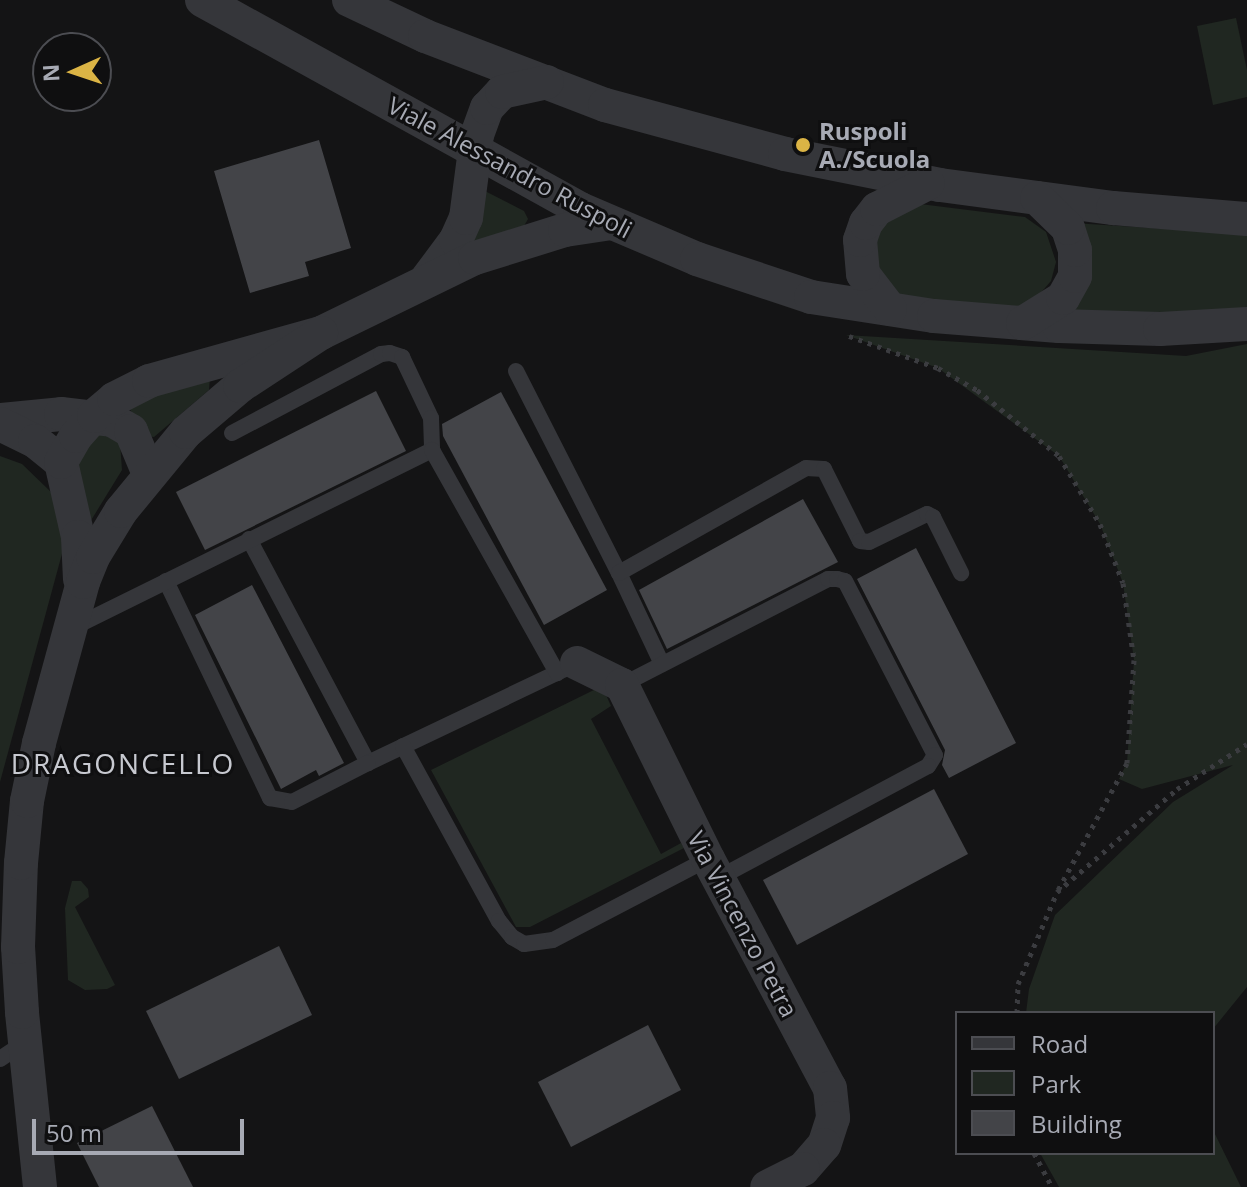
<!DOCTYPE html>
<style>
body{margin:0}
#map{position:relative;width:1247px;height:1187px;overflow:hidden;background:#141415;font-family:"Open Sans",sans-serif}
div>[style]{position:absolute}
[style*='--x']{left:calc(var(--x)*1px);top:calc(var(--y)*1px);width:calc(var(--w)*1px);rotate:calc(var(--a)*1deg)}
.green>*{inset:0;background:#202721}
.building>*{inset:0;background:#434448}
.path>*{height:5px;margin-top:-2.5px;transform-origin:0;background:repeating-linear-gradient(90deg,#3b3c40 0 4px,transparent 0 10px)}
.service>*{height:16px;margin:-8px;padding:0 8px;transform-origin:8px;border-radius:8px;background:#35363a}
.minor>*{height:34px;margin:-17px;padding:0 17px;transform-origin:17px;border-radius:17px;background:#35363a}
.dots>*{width:22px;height:22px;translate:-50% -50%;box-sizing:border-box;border:4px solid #0f0f10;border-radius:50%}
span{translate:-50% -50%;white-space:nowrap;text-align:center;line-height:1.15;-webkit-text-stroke:6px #0f0f10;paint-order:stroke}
.poi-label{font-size:24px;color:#a7aab4;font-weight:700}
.left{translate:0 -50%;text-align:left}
.street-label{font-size:24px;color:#a7aab4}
.quarter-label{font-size:28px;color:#c7c9d0;letter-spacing:2px}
.legend{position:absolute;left:955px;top:1011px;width:260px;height:144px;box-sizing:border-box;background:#0f0f10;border:2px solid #4c4d52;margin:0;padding:10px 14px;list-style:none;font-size:24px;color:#a7aab4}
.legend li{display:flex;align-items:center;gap:16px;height:40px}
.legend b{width:40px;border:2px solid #4c4d52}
.north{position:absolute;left:32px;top:32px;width:80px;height:80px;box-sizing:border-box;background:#0f0f10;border:2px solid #4c4d52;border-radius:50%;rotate:267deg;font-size:22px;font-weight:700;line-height:32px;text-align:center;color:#a7aab4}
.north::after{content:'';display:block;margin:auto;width:28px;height:36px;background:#dbb445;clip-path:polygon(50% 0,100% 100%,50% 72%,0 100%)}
.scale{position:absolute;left:32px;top:1119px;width:212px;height:36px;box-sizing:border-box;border:4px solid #a7aab4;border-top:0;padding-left:10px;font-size:24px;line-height:28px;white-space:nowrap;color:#a7aab4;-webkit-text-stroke:6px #0f0f10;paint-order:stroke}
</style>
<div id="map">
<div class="green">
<i style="clip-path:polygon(1236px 18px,1247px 70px,1247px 97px,1213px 105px,1197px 26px)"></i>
<i style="clip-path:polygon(483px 190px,524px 211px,528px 219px,524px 226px,476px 248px,463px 235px)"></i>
<i style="clip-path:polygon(912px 203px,1025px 217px,1046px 232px,1056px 262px,1051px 281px,1038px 296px,1017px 308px,1000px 310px,889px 293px,864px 241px)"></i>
<i style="clip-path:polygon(1073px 223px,1247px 234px,1247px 308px,1127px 316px,1058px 314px)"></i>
<i style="clip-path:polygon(846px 335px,1186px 356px,1247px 344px,1247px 987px,1213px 1029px,1213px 1013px,1026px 1013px,1029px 989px,1055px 915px,1173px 802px,1233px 765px,1142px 789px,1119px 779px,1127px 763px,1134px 660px,1123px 583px,1100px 524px,1059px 456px,938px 368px)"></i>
<i style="clip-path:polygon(210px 377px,209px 390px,154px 437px,147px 436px,129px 408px,129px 398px)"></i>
<i style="clip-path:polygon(102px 434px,120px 443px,122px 470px,90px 522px,75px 477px,85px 437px)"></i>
<i style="clip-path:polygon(0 456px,22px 464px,51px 492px,66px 539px,0 782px)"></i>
<i style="clip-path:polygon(602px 686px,611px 706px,591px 719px,661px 854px,681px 843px,684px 848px,530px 927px,516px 927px,431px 770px)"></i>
<i style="clip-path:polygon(72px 881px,81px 881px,88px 889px,89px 897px,75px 907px,115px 985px,107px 989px,85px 990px,68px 980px,65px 908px)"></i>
<i style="clip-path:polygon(1213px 1130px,1241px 1187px,1059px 1187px,1040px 1153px,1213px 1153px)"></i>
</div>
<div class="building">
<i style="clip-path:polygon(319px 140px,351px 248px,305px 262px,309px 276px,250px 293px,214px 171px)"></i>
<i style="clip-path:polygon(376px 391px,406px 451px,205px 550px,176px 492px)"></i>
<i style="clip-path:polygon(501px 392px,607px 590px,544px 625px,443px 436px,442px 424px)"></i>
<i style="clip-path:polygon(803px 499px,838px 562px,667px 649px,639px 590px)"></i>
<i style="clip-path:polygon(916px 548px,1016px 743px,949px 778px,942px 765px,945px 750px,857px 579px)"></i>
<i style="clip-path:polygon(252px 585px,344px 763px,319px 776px,316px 770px,281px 789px,195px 615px)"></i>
<i style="clip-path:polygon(934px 789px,968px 854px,797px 945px,763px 880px)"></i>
<i style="clip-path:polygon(279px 946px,312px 1015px,179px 1079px,146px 1011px)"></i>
<i style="clip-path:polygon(648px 1025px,681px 1090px,571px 1147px,538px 1082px)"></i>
<i style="clip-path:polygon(152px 1106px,193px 1187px,99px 1187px,77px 1143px)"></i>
</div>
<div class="path">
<i style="--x:849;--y:336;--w:95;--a:19.8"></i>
<i style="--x:938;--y:368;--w:45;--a:29.4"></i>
<i style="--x:977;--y:390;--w:105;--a:38.8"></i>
<i style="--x:1059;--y:456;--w:79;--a:58.9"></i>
<i style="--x:1100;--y:524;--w:63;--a:68.7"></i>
<i style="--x:1123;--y:583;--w:78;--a:81.9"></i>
<i style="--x:1134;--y:660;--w:103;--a:93.9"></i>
<i style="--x:1127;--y:763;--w:147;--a:118.5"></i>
<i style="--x:1017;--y:1013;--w:29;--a:-88"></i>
<i style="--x:1018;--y:984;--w:100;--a:-67"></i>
<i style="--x:1057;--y:892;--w:158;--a:-40.6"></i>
<i style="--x:1177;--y:789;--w:83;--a:-32.7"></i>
<i style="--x:1034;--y:1153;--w:38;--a:62"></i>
</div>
<div class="service">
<i style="--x:516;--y:371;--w:227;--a:63"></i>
<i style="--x:232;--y:433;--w:169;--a:-27.9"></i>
<i style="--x:381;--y:354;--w:9;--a:-6"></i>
<i style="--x:390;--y:353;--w:13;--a:18"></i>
<i style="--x:402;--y:357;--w:68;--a:64.6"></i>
<i style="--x:431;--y:418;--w:32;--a:88"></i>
<i style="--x:249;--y:539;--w:254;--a:62"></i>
<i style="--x:368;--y:763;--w:218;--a:-25.5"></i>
<i style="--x:166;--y:581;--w:241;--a:64.4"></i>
<i style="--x:270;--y:798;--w:22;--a:10"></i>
<i style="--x:292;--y:802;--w:85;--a:-27.2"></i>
<i style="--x:72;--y:628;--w:402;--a:-26.3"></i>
<i style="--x:432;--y:450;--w:256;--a:60.7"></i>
<i style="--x:662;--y:664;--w:101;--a:-115.3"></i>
<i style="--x:619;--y:573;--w:214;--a:-29.3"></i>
<i style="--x:806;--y:468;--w:18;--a:3"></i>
<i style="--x:824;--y:469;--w:80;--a:63.4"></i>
<i style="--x:860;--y:541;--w:9;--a:6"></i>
<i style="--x:869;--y:542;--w:64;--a:-25.8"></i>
<i style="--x:927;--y:514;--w:7;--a:27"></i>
<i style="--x:933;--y:517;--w:63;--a:63.4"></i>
<i style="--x:622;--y:685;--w:232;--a:-27.2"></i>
<i style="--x:828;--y:579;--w:9;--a:0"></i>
<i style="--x:837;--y:579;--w:8;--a:14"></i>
<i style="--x:845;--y:581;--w:196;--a:62.7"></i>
<i style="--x:935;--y:755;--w:13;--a:122"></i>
<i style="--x:928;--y:766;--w:238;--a:151.9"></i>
<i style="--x:403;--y:746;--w:200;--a:61.3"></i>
<i style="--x:499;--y:921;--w:21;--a:51"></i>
<i style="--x:512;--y:937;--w:14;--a:30"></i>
<i style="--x:524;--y:944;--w:29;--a:-8"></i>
<i style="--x:553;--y:940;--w:175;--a:-27.6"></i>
<i style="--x:0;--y:1059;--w:29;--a:-34"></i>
</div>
<div class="minor">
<i style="--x:202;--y:0;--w:432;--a:28.9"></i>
<i style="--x:580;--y:209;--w:127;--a:23.1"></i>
<i style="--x:697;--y:259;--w:120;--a:18.4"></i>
<i style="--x:811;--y:297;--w:124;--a:8.8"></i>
<i style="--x:934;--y:316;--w:125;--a:4.6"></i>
<i style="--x:1059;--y:326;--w:101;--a:1.7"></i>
<i style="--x:1160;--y:329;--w:87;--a:-3.3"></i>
<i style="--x:349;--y:0;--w:84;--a:25.3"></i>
<i style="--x:425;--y:36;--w:193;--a:21"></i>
<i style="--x:605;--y:105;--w:187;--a:15.2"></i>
<i style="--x:785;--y:154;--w:158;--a:11.3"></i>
<i style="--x:940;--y:185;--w:175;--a:7.6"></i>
<i style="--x:1113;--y:208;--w:134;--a:4.7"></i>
<i style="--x:427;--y:279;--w:49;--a:-53.4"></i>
<i style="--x:456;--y:240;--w:24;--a:-66"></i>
<i style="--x:466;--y:218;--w:84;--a:-82.5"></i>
<i style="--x:477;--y:135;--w:29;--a:-70"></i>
<i style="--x:487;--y:108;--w:22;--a:-47"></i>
<i style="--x:502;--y:92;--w:46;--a:-12.5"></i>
<i style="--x:890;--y:309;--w:44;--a:-127.6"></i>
<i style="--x:863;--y:274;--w:34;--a:-95"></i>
<i style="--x:860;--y:240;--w:18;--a:-71"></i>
<i style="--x:866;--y:223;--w:18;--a:-52"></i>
<i style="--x:877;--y:209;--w:57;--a:-27"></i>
<i style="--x:1023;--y:323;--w:47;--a:-32"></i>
<i style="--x:1063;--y:298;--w:25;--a:-61"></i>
<i style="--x:1075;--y:276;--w:26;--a:-90"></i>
<i style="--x:1075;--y:250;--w:23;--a:-108"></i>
<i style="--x:1068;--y:228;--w:43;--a:-135.9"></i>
<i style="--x:0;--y:420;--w:61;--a:-5.6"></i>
<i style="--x:61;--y:414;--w:51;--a:6.7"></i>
<i style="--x:112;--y:420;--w:22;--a:30"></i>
<i style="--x:131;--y:431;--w:47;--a:67.3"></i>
<i style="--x:0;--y:424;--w:39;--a:26"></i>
<i style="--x:35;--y:441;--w:33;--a:39"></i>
<i style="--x:61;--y:462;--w:77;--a:77.2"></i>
<i style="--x:78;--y:537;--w:42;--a:87.3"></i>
<i style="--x:61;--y:462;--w:30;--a:-60"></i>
<i style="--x:76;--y:436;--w:27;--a:-48"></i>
<i style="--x:94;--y:416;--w:26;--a:-40"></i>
<i style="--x:114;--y:399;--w:39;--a:-27"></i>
<i style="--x:149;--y:381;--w:179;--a:-15.6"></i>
<i style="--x:321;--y:333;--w:171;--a:-26"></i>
<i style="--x:475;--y:258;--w:94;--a:-17.3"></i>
<i style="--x:565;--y:230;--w:47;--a:-8.7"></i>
<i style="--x:577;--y:663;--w:50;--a:26.1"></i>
<i style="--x:622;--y:685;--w:194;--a:63.7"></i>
<i style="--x:708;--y:859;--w:259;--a:62"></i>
<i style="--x:830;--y:1088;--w:30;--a:84"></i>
<i style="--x:833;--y:1118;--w:28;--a:108"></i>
<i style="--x:824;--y:1145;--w:32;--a:131"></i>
<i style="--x:803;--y:1169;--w:40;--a:153.4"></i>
<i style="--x:40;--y:1187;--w:176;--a:-95.9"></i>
<i style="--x:22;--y:1012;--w:65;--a:-93.5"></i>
<i style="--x:18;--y:947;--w:84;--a:-88"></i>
<i style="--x:21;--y:863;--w:62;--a:-84.5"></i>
<i style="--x:27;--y:801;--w:59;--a:-78.3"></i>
<i style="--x:39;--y:743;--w:167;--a:-74.7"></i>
<i style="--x:83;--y:582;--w:27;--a:-68"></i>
<i style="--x:93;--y:557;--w:54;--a:-58.7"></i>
<i style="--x:121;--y:511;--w:102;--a:-50.6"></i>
<i style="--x:186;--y:432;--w:71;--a:-40.4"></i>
<i style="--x:240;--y:386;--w:97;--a:-33.2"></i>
</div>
<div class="dots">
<i style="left:803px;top:145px;background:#dbb445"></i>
</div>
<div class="poi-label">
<span class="left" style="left:819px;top:145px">Ruspoli<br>A./Scuola</span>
</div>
<div class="street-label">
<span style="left:510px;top:167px;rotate:28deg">Viale Alessandro Ruspoli</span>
<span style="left:743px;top:924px;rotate:62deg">Via Vincenzo Petra</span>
</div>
<div class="quarter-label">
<span style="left:123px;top:763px">DRAGONCELLO</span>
</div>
<ul class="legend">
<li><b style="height:10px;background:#35363a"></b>Road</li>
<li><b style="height:22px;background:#202721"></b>Park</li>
<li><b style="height:22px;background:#434448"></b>Building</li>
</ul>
<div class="north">N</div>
<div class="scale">50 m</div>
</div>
